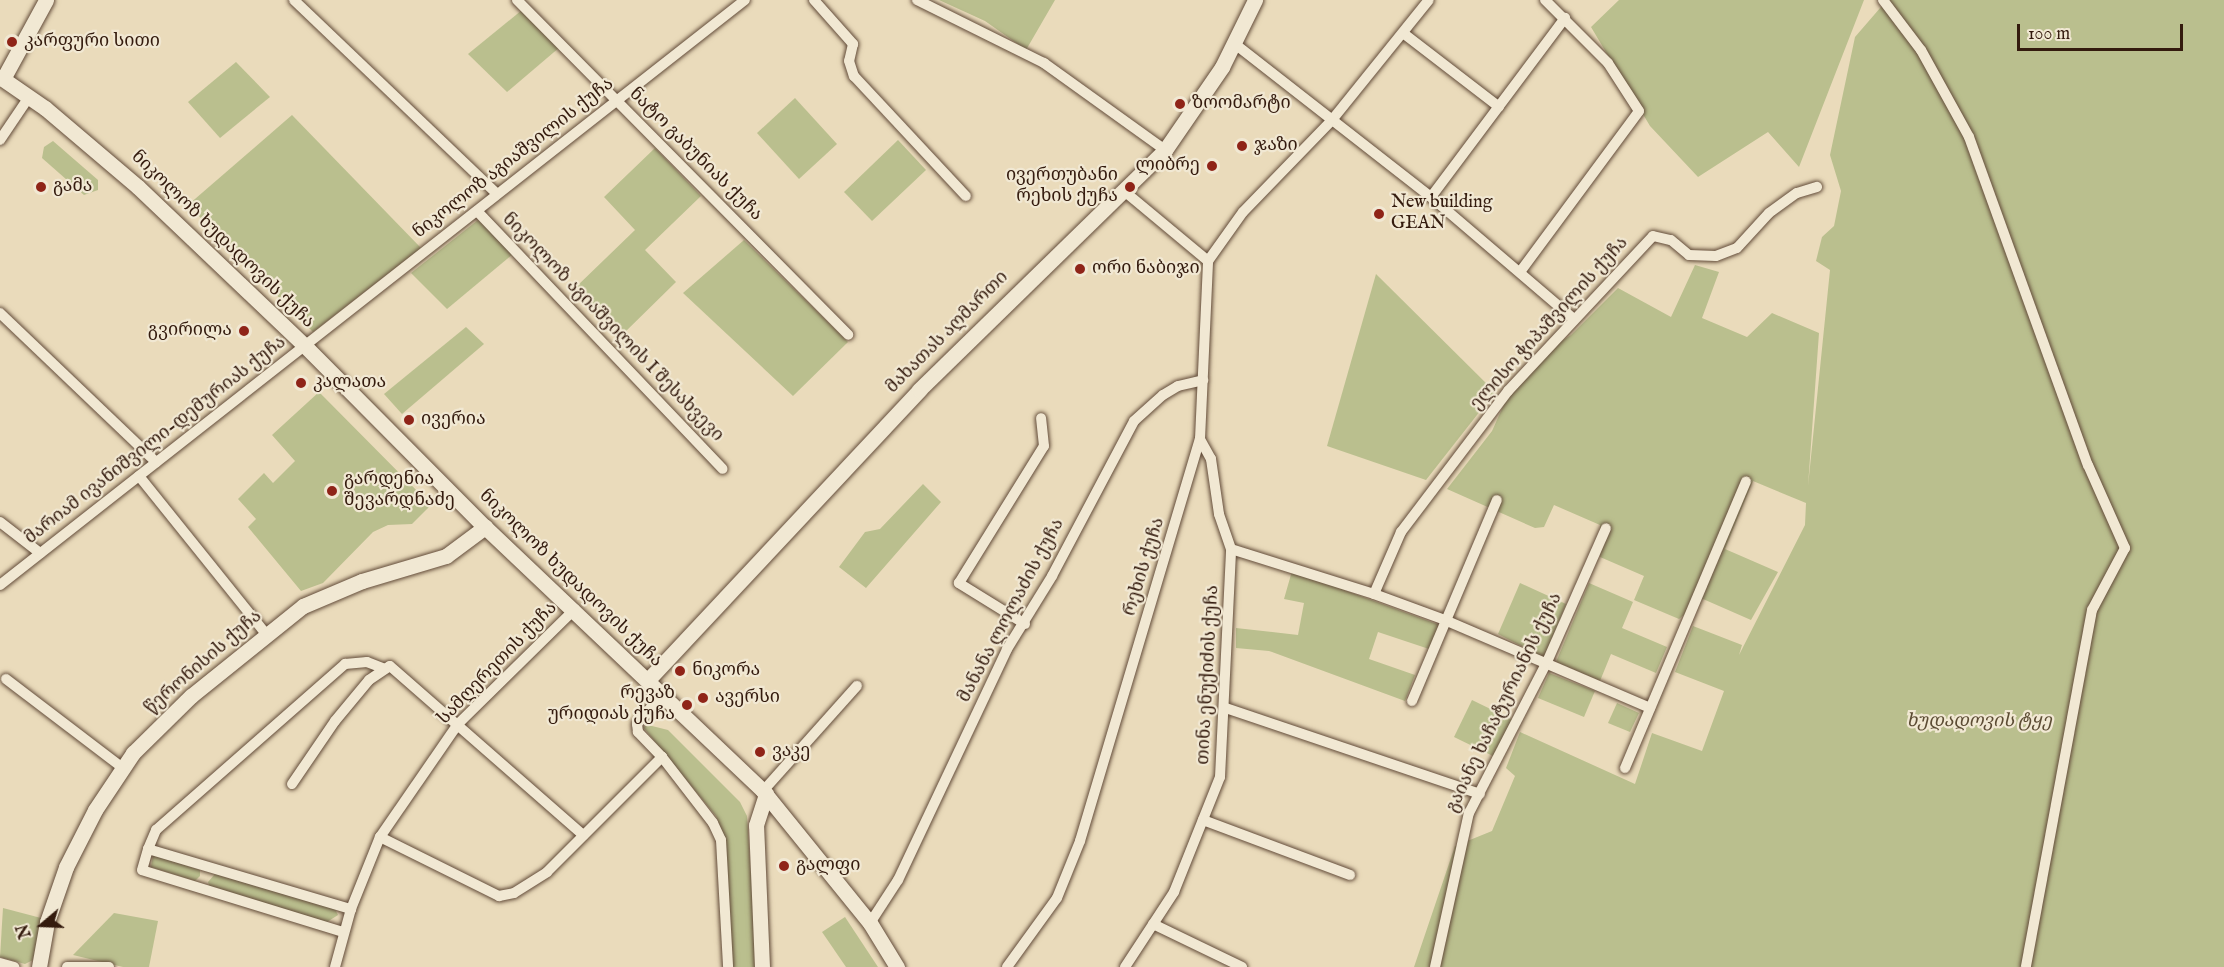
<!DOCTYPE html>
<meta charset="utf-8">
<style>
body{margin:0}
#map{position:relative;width:2224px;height:967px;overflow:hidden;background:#eadbbb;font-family:"IM FELL English","Noto Serif Georgian",serif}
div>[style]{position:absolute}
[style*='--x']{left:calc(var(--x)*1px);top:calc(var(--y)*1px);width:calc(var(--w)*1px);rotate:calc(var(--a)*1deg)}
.green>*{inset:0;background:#babf8e}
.roads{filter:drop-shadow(0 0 2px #624b39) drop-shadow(0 0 2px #624b39)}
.street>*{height:10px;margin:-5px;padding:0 5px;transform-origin:5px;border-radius:5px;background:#f1e8d3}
.secondary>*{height:15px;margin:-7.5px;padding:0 7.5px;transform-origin:7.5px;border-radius:7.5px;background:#f1e8d3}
.dots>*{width:16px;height:16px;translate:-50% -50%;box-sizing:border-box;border:3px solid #f1e8d3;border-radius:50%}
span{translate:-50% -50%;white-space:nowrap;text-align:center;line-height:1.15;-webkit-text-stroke:4.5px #f1e8d3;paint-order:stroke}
.poi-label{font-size:18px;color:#341b0e}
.left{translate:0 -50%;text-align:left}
.right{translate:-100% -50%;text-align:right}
.street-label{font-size:18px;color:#341b0e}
.park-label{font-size:18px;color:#5c4c34;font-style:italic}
.north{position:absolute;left:12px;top:895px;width:60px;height:60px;-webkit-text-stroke:4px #f1e8d3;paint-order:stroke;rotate:251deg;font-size:16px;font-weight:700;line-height:24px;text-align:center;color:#341b0e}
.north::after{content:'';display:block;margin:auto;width:21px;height:27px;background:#341b0e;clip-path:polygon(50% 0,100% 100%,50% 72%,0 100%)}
.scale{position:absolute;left:2017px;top:24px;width:166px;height:27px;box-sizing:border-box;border:3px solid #341b0e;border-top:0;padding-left:8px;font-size:18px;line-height:21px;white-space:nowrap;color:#341b0e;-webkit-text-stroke:4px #f1e8d3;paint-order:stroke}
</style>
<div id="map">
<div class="green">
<i style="clip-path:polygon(939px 0,1055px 0,1026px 50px,985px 21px)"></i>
<i style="clip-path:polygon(1619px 0,1864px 0,1799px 167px,1768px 132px,1698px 177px,1650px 126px,1591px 27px)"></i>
<i style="clip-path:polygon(1887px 0,2224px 0,2224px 967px,1414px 967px,1455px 846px,1492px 831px,1515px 776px,1506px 768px,1520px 732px,1635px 784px,1652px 733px,1702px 751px,1724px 691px,1675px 672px,1693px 626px,1742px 645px,1739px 655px,1805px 525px,1806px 503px,1753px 481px,1725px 549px,1778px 572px,1751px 620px,1703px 599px,1679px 619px,1634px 600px,1644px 576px,1600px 557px,1600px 525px,1554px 505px,1544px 527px,1535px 528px,1447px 489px,1492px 431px,1510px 391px,1545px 352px,1571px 335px,1618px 288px,1671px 317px,1695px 265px,1719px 272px,1702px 318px,1747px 337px,1772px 313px,1819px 333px,1808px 486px,1830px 270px,1816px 261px,1822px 237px,1834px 226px,1841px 191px,1830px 155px,1855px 37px)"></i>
<i style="clip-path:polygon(522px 10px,560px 47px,507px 92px,468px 54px)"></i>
<i style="clip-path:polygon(236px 62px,270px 97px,220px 138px,188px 102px)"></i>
<i style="clip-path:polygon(795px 98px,837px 144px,799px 179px,757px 133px)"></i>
<i style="clip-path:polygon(292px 115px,421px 248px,313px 332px,188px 205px)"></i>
<i style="clip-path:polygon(898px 140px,926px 170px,872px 221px,844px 192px)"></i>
<i style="clip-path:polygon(53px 141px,98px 180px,98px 190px,84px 195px,42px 158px,44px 147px)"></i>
<i style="clip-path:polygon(655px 148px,701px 196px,645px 250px,676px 282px,622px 335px,576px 287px,635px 230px,604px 197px)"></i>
<i style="clip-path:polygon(478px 220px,513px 254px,447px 309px,411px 273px)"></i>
<i style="clip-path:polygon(744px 240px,848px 342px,793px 396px,683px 293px)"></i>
<i style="clip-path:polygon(1376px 274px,1495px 392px,1426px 480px,1327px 446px)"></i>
<i style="clip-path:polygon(466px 327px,484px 344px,402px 414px,384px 394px)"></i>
<i style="clip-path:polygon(319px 392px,431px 505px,412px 524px,388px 525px,373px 532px,323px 583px,301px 591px,248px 527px,256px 519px,238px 499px,264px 473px,273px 483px,295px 461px,272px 435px)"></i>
<i style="clip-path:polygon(923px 484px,941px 502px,866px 588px,839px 567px,865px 532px,880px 529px)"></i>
<i style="clip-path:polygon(1292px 571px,1445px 627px,1435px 651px,1378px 632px,1369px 659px,1415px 675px,1405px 701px,1269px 651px,1236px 648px,1236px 628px,1298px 635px,1304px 603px,1284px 599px)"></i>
<i style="clip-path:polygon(1520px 583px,1566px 604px,1544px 658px,1498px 634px)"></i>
<i style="clip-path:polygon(1589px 583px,1633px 602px,1622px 628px,1667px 647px,1656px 673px,1611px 654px,1600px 681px,1556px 662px)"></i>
<i style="clip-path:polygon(1549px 673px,1595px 691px,1584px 717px,1538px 698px)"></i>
<i style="clip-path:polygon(1472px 700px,1513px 720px,1495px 757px,1454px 737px)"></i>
<i style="clip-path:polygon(1617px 703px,1639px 713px,1630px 732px,1608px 723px)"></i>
<i style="clip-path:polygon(648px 725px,668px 730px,740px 802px,747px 816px,757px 967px,732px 967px,725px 841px,716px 816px,643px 727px)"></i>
<i style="clip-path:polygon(153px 855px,200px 870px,200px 876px,195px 881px,151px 867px)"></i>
<i style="clip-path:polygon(215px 874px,335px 909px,338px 915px,327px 922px,210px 888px,208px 882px)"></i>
<i style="clip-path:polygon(3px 908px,41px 918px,33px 960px,25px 964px,0 957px)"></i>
<i style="clip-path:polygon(114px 913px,158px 921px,149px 967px,123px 967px,73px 955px)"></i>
<i style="clip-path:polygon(845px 917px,878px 967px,846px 967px,822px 932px)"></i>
</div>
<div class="roads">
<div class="street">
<i style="--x:294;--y:0;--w:279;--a:43.7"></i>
<i style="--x:517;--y:0;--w:471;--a:45.3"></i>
<i style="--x:814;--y:0;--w:59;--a:48.4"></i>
<i style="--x:853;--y:44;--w:17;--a:103"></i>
<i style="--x:849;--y:61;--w:16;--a:72"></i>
<i style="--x:854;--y:76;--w:164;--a:47"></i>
<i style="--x:917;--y:0;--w:142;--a:26.4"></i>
<i style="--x:1044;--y:63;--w:149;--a:35.7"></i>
<i style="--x:1883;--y:0;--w:63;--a:52.8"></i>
<i style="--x:1921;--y:50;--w:99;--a:61.1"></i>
<i style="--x:1969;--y:137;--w:349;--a:70.1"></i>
<i style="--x:2088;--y:465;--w:91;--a:66"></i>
<i style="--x:2125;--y:548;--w:70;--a:118"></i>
<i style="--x:2092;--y:610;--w:363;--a:100.5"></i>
<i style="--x:1403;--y:33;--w:121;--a:37.6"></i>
<i style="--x:1235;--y:44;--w:249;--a:38"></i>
<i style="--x:1431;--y:197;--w:188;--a:40.5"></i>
<i style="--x:0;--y:140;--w:52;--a:-56"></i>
<i style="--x:1431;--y:197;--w:224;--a:-53.2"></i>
<i style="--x:477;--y:211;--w:356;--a:46.4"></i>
<i style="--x:1208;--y:261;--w:60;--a:-54.5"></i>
<i style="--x:1243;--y:212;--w:128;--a:-45.9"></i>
<i style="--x:1332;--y:120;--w:154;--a:-51.1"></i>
<i style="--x:1520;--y:272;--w:200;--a:-53.5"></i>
<i style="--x:1639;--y:111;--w:57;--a:-122.9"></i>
<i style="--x:1608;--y:63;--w:89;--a:-135"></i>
<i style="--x:0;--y:313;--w:216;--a:43.7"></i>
<i style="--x:139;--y:476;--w:204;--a:51.2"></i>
<i style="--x:0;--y:522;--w:51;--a:37.8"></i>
<i style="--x:1231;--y:549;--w:150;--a:17.5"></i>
<i style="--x:1374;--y:594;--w:68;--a:-66.5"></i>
<i style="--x:1401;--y:532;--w:177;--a:-52.8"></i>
<i style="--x:1508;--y:391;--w:212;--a:-46.9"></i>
<i style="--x:1653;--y:236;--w:18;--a:13"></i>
<i style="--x:1671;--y:240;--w:23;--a:40"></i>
<i style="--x:1689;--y:255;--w:27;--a:2"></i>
<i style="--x:1716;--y:256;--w:22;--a:-21"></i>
<i style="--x:1737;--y:248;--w:47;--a:-47.6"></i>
<i style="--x:1769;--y:213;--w:34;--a:-36"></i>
<i style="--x:1797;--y:193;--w:21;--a:-17"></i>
<i style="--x:0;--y:585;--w:947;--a:-38.14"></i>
<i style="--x:1374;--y:594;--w:76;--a:20.1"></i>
<i style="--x:1445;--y:620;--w:223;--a:23.2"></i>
<i style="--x:1025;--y:624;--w:78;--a:-148.2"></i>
<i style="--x:959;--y:583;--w:161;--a:-58.2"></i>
<i style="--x:1044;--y:446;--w:28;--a:-96"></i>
<i style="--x:6;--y:679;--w:147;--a:37.3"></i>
<i style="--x:1412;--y:701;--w:218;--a:-67.1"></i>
<i style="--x:1226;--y:708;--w:268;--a:18.7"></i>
<i style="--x:662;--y:757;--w:83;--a:52.3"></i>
<i style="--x:713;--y:823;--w:19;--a:65"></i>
<i style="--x:721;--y:840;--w:127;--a:86.8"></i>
<i style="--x:1625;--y:768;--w:311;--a:-67.1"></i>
<i style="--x:292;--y:784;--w:76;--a:-55.7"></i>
<i style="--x:335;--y:721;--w:53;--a:-50.3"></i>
<i style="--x:369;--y:680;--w:25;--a:-34"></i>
<i style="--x:390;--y:666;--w:257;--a:41.2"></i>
<i style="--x:763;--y:791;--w:141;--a:-48.2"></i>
<i style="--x:1203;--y:820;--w:157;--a:20.5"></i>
<i style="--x:380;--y:837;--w:133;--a:26.4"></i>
<i style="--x:499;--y:896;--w:15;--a:-11"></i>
<i style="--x:514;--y:893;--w:39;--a:-32"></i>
<i style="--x:547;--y:872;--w:163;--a:-45"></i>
<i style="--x:662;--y:757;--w:35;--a:-134"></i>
<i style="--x:638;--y:732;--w:8;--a:-97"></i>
<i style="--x:637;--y:724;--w:39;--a:-50"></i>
<i style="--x:148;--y:849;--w:21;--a:-67"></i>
<i style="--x:156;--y:830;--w:252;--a:-41.3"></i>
<i style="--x:345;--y:664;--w:22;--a:-5"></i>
<i style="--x:367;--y:662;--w:17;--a:21"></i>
<i style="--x:870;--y:923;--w:51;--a:-56.9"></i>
<i style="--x:898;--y:880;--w:255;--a:-64.7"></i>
<i style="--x:1007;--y:649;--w:86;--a:-58.3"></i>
<i style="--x:1052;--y:576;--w:175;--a:-62.1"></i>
<i style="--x:1134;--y:421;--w:39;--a:-42"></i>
<i style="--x:1163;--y:395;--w:17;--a:-31"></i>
<i style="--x:1178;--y:386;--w:26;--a:-13"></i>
<i style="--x:1153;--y:924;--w:99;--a:25.8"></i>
<i style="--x:343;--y:932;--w:210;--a:-162.9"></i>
<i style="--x:142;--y:870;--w:22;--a:-74"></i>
<i style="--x:148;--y:849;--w:212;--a:16.5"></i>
<i style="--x:0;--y:963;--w:15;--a:16"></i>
<i style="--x:67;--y:967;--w:42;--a:0"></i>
<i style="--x:335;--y:967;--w:60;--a:-74.6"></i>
<i style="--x:351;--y:909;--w:78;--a:-68.1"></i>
<i style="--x:380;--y:837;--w:137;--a:-55.4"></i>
<i style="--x:458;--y:724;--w:164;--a:-44.5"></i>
<i style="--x:1007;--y:967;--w:85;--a:-54.1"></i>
<i style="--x:1057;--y:898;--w:61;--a:-68"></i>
<i style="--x:1080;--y:841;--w:420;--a:-73.4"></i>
<i style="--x:1200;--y:439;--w:178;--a:-87.4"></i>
<i style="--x:1208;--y:261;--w:109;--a:-140.2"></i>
<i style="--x:1125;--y:967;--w:90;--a:-56.8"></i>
<i style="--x:1174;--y:892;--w:124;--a:-68.2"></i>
<i style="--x:1220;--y:777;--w:228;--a:-87.2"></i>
<i style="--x:1231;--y:549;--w:37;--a:-109"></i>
<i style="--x:1219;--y:514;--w:56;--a:-98.3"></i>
<i style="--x:1211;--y:459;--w:23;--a:-119"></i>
<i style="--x:1435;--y:967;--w:158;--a:-77.6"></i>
<i style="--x:1469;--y:813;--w:170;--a:-62.7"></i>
<i style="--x:1547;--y:662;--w:146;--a:-66.2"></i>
</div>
<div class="secondary">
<i style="--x:0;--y:77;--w:55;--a:34.6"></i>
<i style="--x:45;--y:108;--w:122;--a:40.3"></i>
<i style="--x:138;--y:187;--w:229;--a:43.6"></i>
<i style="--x:304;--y:345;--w:257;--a:45.2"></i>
<i style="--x:485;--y:527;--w:383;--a:43.5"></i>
<i style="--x:763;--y:791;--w:170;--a:51"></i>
<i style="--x:870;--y:923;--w:52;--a:58.5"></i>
<i style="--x:3;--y:79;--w:90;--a:-61.4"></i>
<i style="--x:648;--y:680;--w:397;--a:-46.9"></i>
<i style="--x:919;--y:390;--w:344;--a:-44.3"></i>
<i style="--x:1165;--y:150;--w:101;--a:-55.5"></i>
<i style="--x:1222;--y:67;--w:75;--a:-63.8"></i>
<i style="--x:39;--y:967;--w:46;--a:-79.9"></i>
<i style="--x:47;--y:922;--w:58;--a:-70.9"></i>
<i style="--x:66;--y:867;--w:64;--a:-63"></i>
<i style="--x:95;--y:810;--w:69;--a:-56.3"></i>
<i style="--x:133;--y:753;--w:81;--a:-44.5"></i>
<i style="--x:191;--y:696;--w:144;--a:-38.8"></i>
<i style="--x:303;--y:606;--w:64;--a:-23"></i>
<i style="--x:362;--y:581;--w:88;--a:-16.6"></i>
<i style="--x:446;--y:556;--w:49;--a:-36.6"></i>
<i style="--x:762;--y:967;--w:142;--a:-92.4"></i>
<i style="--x:756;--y:825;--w:33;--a:-72"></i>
</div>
</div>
<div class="dots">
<i style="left:12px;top:42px;background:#8f2418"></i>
<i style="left:1180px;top:104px;background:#8f2418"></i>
<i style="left:1242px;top:146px;background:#8f2418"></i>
<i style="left:1212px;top:166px;background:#8f2418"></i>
<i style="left:41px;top:187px;background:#8f2418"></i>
<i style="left:1130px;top:187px;background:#8f2418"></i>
<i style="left:1379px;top:214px;background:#8f2418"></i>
<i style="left:1080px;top:269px;background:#8f2418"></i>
<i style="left:244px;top:331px;background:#8f2418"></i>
<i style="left:301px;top:383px;background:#8f2418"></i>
<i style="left:409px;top:420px;background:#8f2418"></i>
<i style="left:332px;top:491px;background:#8f2418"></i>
<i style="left:680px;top:671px;background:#8f2418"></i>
<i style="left:703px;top:698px;background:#8f2418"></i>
<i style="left:687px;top:705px;background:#8f2418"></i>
<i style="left:760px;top:752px;background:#8f2418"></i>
<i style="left:784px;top:866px;background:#8f2418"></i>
</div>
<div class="poi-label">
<span class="left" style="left:24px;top:42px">კარფური სითი</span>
<span class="left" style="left:1192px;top:104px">ზოომარტი</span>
<span class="left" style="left:1254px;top:146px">ჯაზი</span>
<span class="right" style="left:1200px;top:166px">ლიბრე</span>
<span class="right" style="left:1118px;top:187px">ივერთუბანი<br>რეხის ქუჩა</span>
<span class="left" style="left:53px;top:187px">გამა</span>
<span class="left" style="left:1391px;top:214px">New building<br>GEAN</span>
<span class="left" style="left:1092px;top:269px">ორი ნაბიჯი</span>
<span class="right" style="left:232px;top:331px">გვირილა</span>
<span class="left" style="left:313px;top:383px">კალათა</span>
<span class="left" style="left:421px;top:420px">ივერია</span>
<span class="left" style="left:344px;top:491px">გარდენია<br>შევარდნაძე</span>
<span class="left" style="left:692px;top:671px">ნიკორა</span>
<span class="right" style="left:675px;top:705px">რევაზ<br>ურიდიას ქუჩა</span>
<span class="left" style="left:715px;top:698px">ავერსი</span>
<span class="left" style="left:772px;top:752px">ვაკე</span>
<span class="left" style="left:796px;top:866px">გალფი</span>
</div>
<div class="street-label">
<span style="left:695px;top:155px;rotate:45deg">ნატო გაბუნიას ქუჩა</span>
<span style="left:514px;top:159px;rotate:-38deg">ნიკოლოზ აგიაშვილის ქუჩა</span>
<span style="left:222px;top:240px;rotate:44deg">ნიკოლოზ ხუდადოვის ქუჩა</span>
<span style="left:1550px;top:324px;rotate:-48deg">ელისო ჭიპაშვილის ქუჩა</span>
<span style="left:612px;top:328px;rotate:46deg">ნიკოლოზ აგიაშვილის I შესახვევი</span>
<span style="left:948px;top:333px;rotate:-45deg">მახათას აღმართი</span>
<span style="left:156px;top:441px;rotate:-38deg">მარიამ ივანიშვილი-დემურიას ქუჩა</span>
<span style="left:1145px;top:567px;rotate:-73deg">რეხის ქუჩა</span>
<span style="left:570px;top:579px;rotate:44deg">ნიკოლოზ ხუდადოვის ქუჩა</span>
<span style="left:1012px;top:611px;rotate:-62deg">მანანა ლოლაძის ქუჩა</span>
<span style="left:204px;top:663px;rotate:-41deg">წერონისის ქუჩა</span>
<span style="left:498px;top:664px;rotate:-46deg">სამღერეთის ქუჩა</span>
<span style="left:1209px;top:675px;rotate:-87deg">თინა ენუქიძის ქუჩა</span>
<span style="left:1505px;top:703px;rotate:-64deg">გაიანე ხაჩატურიანის ქუჩა</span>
</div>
<div class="park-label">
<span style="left:1979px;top:722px">ხუდადოვის ტყე</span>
</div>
<div class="north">N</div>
<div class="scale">100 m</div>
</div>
